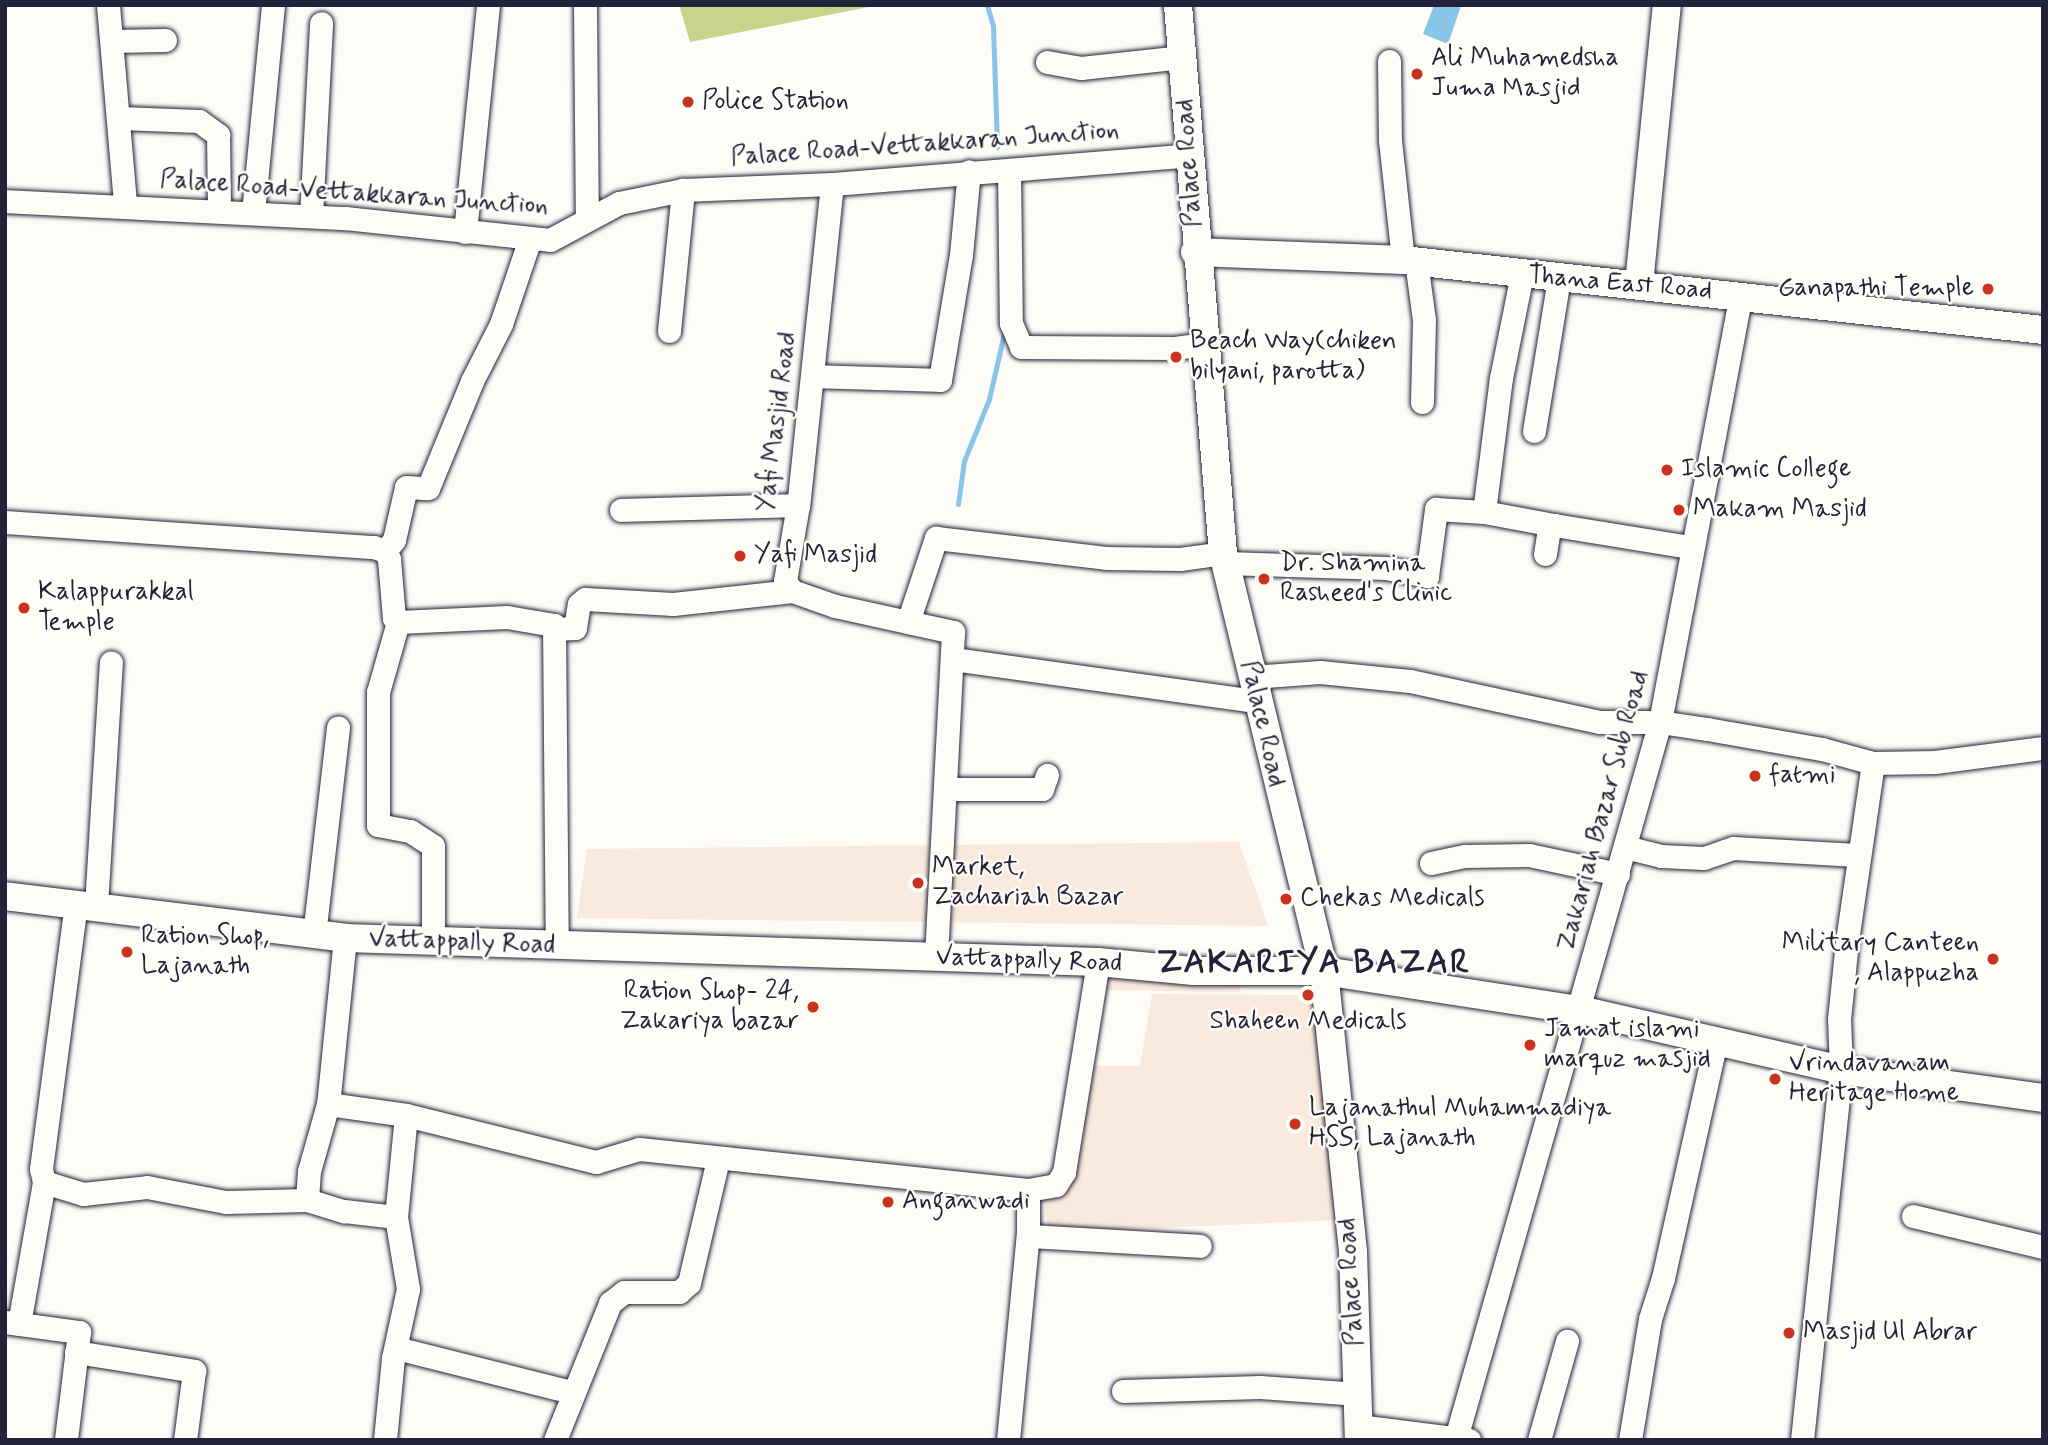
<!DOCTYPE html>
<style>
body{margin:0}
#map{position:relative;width:2048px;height:1445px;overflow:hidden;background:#fdfcf7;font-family:Mynerve,sans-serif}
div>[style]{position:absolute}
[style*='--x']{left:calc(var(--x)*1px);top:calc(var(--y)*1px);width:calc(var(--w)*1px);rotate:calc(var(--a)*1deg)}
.built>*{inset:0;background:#f9eadd}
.green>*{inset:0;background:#c6d58a}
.water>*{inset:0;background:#88c5e9}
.stream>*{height:5px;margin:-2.5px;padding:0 2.5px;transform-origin:2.5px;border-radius:2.5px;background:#88c5e9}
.roads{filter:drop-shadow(0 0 2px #22223b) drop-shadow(0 0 2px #22223b)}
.minor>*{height:23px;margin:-11.5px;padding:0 11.5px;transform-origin:11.5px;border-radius:11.5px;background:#fdfcf7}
.major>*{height:28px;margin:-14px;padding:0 14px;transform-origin:14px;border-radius:14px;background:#fdfcf7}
.dots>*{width:19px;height:19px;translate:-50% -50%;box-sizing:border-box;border:4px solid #fdfcf7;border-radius:50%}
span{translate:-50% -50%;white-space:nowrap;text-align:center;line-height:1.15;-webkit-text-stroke:5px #fdfcf7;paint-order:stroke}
.poi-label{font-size:26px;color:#22223b}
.left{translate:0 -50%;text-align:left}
.right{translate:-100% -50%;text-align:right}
.street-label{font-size:26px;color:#22223b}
.district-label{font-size:33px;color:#22223b;font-weight:700;letter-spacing:2px}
.frame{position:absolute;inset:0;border:7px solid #22223b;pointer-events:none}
</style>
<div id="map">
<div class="built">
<i style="clip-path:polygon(1239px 842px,1268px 926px,577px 918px,587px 849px)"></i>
<i style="clip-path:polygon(1105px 968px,1243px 979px,1239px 992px,1105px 990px)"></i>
<i style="clip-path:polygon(1152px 994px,1313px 995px,1336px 1220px,1049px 1233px,1044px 1200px,1068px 1188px,1086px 1066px,1140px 1066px)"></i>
</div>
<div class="green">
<i style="clip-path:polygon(679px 5px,879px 5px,690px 42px)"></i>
</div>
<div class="water">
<i style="clip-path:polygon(1434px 5px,1461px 6px,1448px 44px,1423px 34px)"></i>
</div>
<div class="stream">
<i style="--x:987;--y:5;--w:22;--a:74"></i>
<i style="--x:993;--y:26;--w:121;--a:88.1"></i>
<i style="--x:958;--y:504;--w:43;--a:-82.1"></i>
<i style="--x:964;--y:461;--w:67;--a:-68"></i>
<i style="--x:989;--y:399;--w:72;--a:-77.1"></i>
</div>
<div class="roads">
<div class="minor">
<i style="--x:108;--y:5;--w:200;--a:85.1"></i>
<i style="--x:585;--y:5;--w:211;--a:89.5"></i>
<i style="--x:112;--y:41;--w:53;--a:-1.1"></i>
<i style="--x:1389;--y:61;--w:79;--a:89.3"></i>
<i style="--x:1390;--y:140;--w:121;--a:83.8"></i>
<i style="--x:1047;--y:62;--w:35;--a:10"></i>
<i style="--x:1081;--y:68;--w:102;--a:-6.2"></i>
<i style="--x:120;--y:118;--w:79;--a:2.2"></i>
<i style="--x:199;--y:121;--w:24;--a:36"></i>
<i style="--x:218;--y:135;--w:76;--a:89.2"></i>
<i style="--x:1009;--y:170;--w:153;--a:89.3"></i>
<i style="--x:1011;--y:323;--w:26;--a:67"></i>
<i style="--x:1021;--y:347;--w:154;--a:0.4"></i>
<i style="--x:1175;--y:348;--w:30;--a:-8"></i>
<i style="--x:832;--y:184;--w:323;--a:96"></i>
<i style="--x:798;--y:505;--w:77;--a:99.7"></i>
<i style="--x:785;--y:581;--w:12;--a:55"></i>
<i style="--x:792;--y:591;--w:46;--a:19.2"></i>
<i style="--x:835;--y:606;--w:121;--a:12.4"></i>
<i style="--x:953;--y:632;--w:326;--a:93"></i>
<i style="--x:5;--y:201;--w:340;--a:2.9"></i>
<i style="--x:345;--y:218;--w:206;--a:6.1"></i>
<i style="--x:550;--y:240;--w:78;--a:-28.2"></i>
<i style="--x:619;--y:203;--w:65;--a:-11.5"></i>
<i style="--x:683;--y:190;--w:149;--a:-2.3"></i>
<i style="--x:832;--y:184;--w:360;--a:-4.6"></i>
<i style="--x:253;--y:213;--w:209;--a:-84.5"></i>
<i style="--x:311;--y:216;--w:193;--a:-87"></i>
<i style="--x:465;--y:232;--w:228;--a:-84.2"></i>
<i style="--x:1416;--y:261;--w:60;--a:82.3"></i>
<i style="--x:1424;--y:320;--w:82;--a:91.4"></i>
<i style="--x:669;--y:331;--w:142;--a:-84.3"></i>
<i style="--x:813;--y:376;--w:127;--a:1.8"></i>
<i style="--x:940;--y:380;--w:127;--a:-80.5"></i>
<i style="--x:961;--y:255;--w:84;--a:-84.6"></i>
<i style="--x:1534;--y:431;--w:154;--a:-80.7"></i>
<i style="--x:621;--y:510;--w:177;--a:-1.6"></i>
<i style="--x:1484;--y:512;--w:71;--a:10.5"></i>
<i style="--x:5;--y:522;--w:370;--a:3.9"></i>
<i style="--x:374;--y:547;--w:12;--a:20"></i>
<i style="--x:385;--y:551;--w:9;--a:63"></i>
<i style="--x:389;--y:559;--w:59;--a:85.2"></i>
<i style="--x:394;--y:618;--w:6;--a:45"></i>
<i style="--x:398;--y:622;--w:109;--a:-2.6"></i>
<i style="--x:507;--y:617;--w:48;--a:9.7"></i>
<i style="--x:554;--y:625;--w:321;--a:89.5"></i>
<i style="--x:385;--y:551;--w:14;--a:-51"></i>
<i style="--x:394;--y:540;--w:54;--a:-77.2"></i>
<i style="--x:406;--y:487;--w:22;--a:3"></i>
<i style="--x:428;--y:488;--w:116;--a:-67.6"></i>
<i style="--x:472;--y:381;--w:64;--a:-63"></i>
<i style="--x:501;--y:324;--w:90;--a:-71.2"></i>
<i style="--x:1545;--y:554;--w:26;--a:-81"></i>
<i style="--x:1549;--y:528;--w:6;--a:-31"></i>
<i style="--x:1554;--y:525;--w:138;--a:9.2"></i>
<i style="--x:1225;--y:563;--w:161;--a:1.8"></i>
<i style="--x:1386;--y:568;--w:42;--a:11"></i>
<i style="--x:1427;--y:576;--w:68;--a:-82.3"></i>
<i style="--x:1436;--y:509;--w:48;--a:3.6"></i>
<i style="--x:1484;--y:512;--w:135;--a:-82.8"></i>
<i style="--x:1501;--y:378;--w:106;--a:-78.6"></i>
<i style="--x:398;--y:622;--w:73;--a:105.9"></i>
<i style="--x:378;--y:692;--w:133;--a:90"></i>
<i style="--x:378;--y:825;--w:33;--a:11"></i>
<i style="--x:410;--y:831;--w:27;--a:33"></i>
<i style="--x:433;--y:846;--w:96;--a:90"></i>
<i style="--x:908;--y:622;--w:89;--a:-71.6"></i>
<i style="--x:936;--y:538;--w:171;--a:6.7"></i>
<i style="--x:1106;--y:558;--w:74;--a:0.8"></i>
<i style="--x:1180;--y:559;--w:43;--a:-7.9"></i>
<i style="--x:555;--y:629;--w:20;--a:-3"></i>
<i style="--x:575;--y:628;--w:24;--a:-81"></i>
<i style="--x:579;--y:604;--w:8;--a:-40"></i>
<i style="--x:585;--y:599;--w:88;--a:3.3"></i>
<i style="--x:673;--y:604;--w:120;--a:-6.2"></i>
<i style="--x:953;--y:659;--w:306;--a:7.9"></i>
<i style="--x:1252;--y:677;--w:68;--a:-4.2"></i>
<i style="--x:1320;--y:672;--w:90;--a:5.7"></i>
<i style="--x:1410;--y:681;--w:194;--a:12.2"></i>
<i style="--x:1600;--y:722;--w:60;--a:0"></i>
<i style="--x:1660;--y:722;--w:48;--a:8.5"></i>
<i style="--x:1707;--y:729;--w:117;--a:9.9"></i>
<i style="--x:1822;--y:749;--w:53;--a:15.4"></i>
<i style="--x:1873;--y:763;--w:62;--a:-0.9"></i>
<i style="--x:1935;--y:762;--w:109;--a:-7.4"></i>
<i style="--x:945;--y:789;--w:97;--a:0"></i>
<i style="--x:1042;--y:789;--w:15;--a:-70"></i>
<i style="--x:1625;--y:847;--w:37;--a:14"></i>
<i style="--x:1661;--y:856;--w:43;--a:2.7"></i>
<i style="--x:1704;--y:858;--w:31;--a:-19"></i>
<i style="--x:1733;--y:848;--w:124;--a:3.2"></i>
<i style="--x:1431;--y:863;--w:35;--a:-12"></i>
<i style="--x:1465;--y:856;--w:64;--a:-0.9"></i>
<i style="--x:1529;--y:855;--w:91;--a:12.1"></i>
<i style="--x:76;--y:903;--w:268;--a:97.5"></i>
<i style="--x:41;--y:1169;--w:13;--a:77"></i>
<i style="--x:44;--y:1182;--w:41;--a:17.1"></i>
<i style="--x:83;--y:1194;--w:64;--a:-6.2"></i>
<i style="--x:147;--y:1187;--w:80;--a:10.8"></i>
<i style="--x:226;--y:1202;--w:81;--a:-1.4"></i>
<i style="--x:96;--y:906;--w:244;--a:-86.5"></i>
<i style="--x:314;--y:935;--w:209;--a:-83.4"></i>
<i style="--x:345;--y:938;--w:167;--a:95.8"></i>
<i style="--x:328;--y:1104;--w:70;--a:105.8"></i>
<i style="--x:309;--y:1171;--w:29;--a:94"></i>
<i style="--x:307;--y:1200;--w:39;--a:17"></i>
<i style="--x:344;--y:1211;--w:52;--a:6.6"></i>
<i style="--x:396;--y:1217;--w:73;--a:80.5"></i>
<i style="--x:408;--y:1289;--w:71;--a:102.3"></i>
<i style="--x:393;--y:1358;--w:82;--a:95.6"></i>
<i style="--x:328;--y:1104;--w:79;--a:8"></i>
<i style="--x:406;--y:1115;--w:196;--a:13.9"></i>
<i style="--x:596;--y:1162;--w:45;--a:-16.8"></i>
<i style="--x:639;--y:1149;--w:391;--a:6"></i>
<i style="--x:1913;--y:1216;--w:134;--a:13.4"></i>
<i style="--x:396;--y:1217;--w:102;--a:-84.4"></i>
<i style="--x:1028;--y:1236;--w:172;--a:3.3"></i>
<i style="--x:5;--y:1322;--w:75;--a:7.7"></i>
<i style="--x:79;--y:1332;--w:109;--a:96.9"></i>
<i style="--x:19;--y:1324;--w:144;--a:-80"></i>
<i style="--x:396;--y:1348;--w:180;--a:14.1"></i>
<i style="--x:76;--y:1352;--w:120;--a:9.1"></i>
<i style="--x:194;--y:1371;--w:70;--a:97.4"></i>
<i style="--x:1123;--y:1391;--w:137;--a:-1.7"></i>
<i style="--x:1260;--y:1387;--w:99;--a:4"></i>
<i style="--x:1360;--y:1426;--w:110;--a:7.3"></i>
<i style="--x:1456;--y:1438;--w:744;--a:-74.1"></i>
<i style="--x:1660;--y:722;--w:435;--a:-79.3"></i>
<i style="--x:555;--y:1440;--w:148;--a:-68.1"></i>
<i style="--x:610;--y:1303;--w:18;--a:-38"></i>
<i style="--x:624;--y:1292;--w:55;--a:0"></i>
<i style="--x:679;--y:1292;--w:13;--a:-42"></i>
<i style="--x:689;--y:1283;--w:127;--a:-76.8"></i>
<i style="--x:1008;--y:1440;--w:210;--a:-84.5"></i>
<i style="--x:1028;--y:1231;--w:41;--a:-90"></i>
<i style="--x:1028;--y:1190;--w:28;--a:-10"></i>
<i style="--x:1056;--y:1185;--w:15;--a:-58"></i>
<i style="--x:1064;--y:1172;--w:213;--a:-80.8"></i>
<i style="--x:1539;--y:1440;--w:103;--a:-74.2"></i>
<i style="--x:1630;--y:1440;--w:123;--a:-80.6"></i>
<i style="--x:1650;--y:1319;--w:43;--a:-72.4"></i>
<i style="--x:1663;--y:1278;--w:239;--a:-77.4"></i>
<i style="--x:1802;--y:1440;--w:372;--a:-84"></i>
<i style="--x:1841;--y:1070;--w:51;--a:-92.2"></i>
<i style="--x:1839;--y:1019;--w:78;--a:-84.1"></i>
<i style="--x:1847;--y:941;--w:180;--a:-81.7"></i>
</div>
<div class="major">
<i style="--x:1178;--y:5;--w:550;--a:85.31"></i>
<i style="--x:1223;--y:553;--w:430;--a:76.4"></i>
<i style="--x:1324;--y:971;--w:282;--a:84.1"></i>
<i style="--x:1353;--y:1252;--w:188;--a:88.2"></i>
<i style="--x:1195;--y:252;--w:208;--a:2.2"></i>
<i style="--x:1403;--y:260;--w:644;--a:6.24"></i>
<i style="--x:1639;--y:284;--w:280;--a:-84.3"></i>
<i style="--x:5;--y:896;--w:343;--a:7"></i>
<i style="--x:345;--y:938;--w:753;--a:1.83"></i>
<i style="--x:1098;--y:962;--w:96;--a:5.4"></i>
<i style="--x:1194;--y:971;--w:130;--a:0"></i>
<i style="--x:1324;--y:971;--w:259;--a:8.7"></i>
<i style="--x:1580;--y:1010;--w:268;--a:12.9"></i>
<i style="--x:1841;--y:1070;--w:204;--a:7.9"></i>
</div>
</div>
<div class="dots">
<i style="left:1417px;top:74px;background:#c8321e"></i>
<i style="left:688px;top:102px;background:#c8321e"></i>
<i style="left:1988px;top:289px;background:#c8321e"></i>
<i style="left:1176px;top:357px;background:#c8321e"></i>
<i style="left:1667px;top:470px;background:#c8321e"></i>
<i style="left:1679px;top:510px;background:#c8321e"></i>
<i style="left:740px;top:556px;background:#c8321e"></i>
<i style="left:1264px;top:579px;background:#c8321e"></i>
<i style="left:24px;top:608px;background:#c8321e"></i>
<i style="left:1755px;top:776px;background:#c8321e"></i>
<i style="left:918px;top:883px;background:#c8321e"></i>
<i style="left:1286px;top:899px;background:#c8321e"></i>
<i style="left:127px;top:952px;background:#c8321e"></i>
<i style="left:1993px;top:959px;background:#c8321e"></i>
<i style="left:1308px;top:995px;background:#c8321e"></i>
<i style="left:813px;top:1007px;background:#c8321e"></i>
<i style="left:1530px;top:1045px;background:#c8321e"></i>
<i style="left:1775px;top:1079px;background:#c8321e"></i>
<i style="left:1295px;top:1124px;background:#c8321e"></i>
<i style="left:888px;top:1202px;background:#c8321e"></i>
<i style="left:1789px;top:1333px;background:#c8321e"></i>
</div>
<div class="poi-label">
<span class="left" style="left:1431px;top:74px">Ali Muhamedsha<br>Juma Masjid</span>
<span class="left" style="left:702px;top:102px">Police Station</span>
<span class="right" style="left:1974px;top:289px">Ganapathi Temple</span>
<span class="left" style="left:1190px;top:357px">Beach Way(chiken<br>bilyani, parotta)</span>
<span class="left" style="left:1681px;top:470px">Islamic College</span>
<span class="left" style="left:1693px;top:510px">Makam Masjid</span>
<span class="left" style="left:754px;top:556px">Yafi Masjid</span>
<span class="left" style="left:1280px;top:579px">Dr. Shamina<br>Rasheed's Clinic</span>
<span class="left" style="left:38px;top:608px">Kalappurakkal<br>Temple</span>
<span class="left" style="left:1769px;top:776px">fatmi</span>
<span class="left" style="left:932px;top:883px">Market,<br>Zachariah Bazar</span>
<span class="left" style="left:1300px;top:899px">Chekas Medicals</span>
<span class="left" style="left:141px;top:952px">Ration Shop,<br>Lajanath</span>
<span class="right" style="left:1979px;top:959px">Military Canteen<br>, Alappuzha</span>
<span class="right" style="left:799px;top:1007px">Ration Shop- 24,<br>Zakariya bazar</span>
<span style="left:1308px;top:1022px">Shaheen Medicals</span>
<span class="left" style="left:1544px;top:1045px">Jamat islami<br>marquz masjid</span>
<span class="left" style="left:1789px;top:1079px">Vrindavanam<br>Heritage Home</span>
<span class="left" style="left:1309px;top:1124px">Lajanathul Muhammadiya<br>HSS, Lajanath</span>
<span class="left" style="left:902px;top:1202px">Anganwadi</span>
<span class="left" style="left:1803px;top:1333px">Masjid Ul Abrar</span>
</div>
<div class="street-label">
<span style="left:925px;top:145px;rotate:-4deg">Palace Road-Vettakkaran Junction</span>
<span style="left:1190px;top:163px;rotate:-94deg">Palace Road</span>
<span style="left:354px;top:194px;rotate:4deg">Palace Road-Vettakkaran Junction</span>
<span style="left:1620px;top:284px;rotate:5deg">Thana East Road</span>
<span style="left:778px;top:422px;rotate:-83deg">Yafi Masjid Road</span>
<span style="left:1262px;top:724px;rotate:77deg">Palace Road</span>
<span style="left:1604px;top:811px;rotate:-75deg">Zakariah Bazar Sub Road</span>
<span style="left:462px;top:943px;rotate:2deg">Vattappally Road</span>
<span style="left:1029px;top:961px;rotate:2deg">Vattappally Road</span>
<span style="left:1352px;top:1282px;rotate:-94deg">Palace Road</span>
</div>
<div class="district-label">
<span style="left:1314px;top:964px">ZAKARIYA BAZAR</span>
</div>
<div class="frame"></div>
</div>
